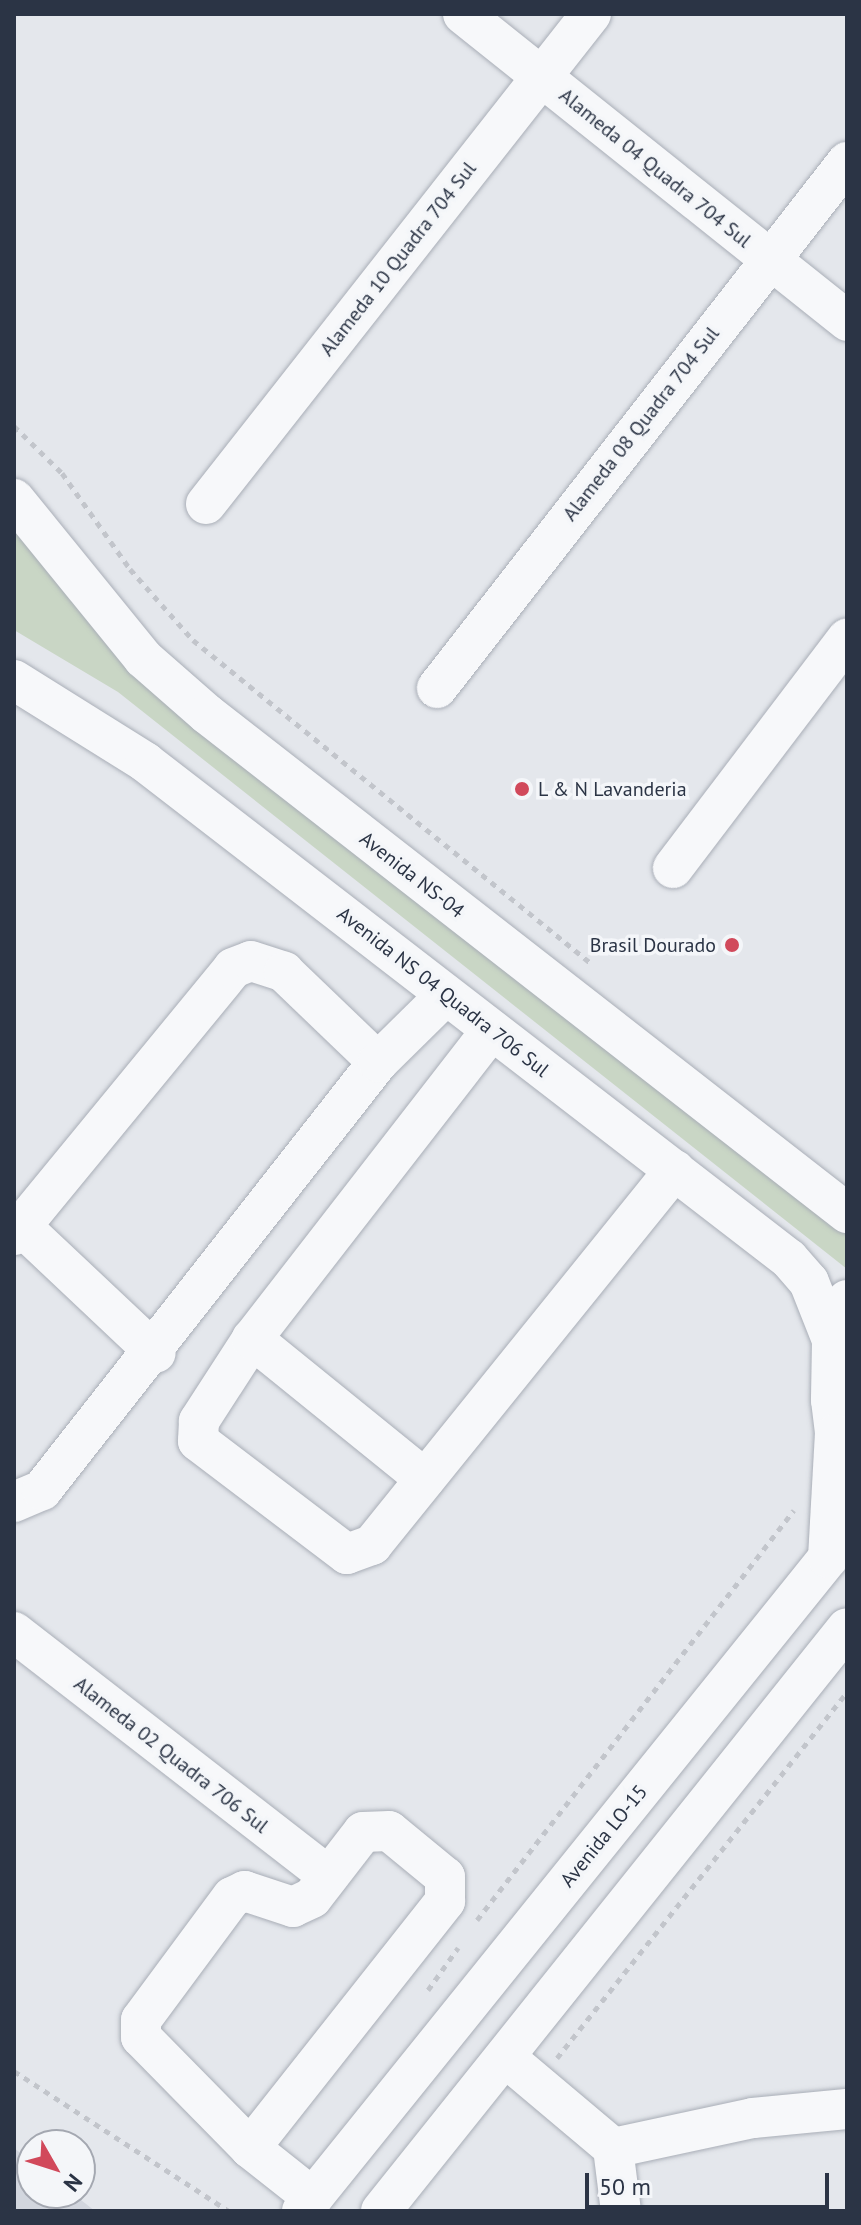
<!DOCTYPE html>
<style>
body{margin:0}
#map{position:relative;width:861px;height:2225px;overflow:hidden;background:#e4e7ec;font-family:"PT Sans",sans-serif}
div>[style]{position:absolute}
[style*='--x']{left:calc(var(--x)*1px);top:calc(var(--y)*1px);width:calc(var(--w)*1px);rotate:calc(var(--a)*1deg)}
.built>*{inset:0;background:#d2d6de}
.green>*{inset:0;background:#c9d6c5}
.path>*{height:5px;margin-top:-2.5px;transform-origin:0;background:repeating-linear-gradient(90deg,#c2c5cb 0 6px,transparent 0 12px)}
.roads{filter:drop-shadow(0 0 2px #a9aeb7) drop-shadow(0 0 2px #a9aeb7)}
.minor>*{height:40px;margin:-20px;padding:0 20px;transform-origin:20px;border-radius:20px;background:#f7f8fa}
.dots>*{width:22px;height:22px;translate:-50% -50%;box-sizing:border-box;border:4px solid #f4f6f9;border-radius:50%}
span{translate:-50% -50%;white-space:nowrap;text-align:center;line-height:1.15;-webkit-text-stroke:7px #f4f6f9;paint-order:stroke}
.street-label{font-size:20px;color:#2b3445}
.poi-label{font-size:20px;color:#2b3445}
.left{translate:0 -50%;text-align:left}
.right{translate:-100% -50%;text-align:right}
.frame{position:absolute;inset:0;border:16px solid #2b3445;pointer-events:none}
.north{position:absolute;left:16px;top:2129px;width:80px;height:80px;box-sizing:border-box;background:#f4f6f9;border:2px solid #a4a8b1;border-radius:50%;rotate:129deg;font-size:22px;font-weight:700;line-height:32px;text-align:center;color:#2b3445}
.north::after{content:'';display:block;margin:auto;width:28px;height:36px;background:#d1495b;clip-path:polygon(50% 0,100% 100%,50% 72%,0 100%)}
.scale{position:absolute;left:585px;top:2173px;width:244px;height:36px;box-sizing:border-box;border:4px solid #2b3445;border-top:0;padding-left:10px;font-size:24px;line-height:28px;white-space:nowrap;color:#2b3445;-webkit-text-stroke:6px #f4f6f9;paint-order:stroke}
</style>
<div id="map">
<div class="built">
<i style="clip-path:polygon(14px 2148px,32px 2162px,32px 2193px,72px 2193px,95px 2211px,14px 2211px)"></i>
</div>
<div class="green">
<i style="clip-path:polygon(14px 522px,52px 572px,847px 1228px,847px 1269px,118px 692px,14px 630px)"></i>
</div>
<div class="path">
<i style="--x:14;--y:426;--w:67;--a:44.4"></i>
<i style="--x:62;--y:473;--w:118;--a:54.7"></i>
<i style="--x:130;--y:569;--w:95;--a:48.4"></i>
<i style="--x:193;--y:640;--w:515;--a:39.09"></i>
<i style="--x:477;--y:1920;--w:518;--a:-52.29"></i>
<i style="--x:428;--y:1990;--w:52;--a:-54.5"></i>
<i style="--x:557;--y:2058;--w:467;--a:-51.6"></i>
<i style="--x:14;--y:2071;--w:257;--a:33.1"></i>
</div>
<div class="roads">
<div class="minor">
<i style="--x:463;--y:14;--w:492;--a:38.6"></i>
<i style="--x:14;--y:499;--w:205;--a:50.9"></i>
<i style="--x:143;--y:658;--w:85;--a:41.2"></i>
<i style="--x:207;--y:714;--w:812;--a:37.94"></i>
<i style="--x:206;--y:504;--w:623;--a:-51.84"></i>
<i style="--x:14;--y:680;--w:155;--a:32"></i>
<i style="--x:145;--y:762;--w:813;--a:37.66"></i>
<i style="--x:789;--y:1259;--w:30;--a:49"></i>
<i style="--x:809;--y:1282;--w:62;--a:68.4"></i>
<i style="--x:437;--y:688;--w:667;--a:-52.06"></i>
<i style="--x:673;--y:868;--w:288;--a:-52.8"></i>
<i style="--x:21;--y:1226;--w:185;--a:43.3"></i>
<i style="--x:14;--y:1235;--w:345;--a:-50.6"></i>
<i style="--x:233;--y:968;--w:19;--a:-21"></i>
<i style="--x:251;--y:961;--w:35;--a:18"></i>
<i style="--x:284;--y:972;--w:130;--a:43.8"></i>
<i style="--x:847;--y:1300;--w:43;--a:110.6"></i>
<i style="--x:832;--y:1340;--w:60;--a:91"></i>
<i style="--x:831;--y:1400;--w:34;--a:83"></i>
<i style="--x:835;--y:1434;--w:22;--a:58"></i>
<i style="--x:252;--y:1339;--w:98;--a:122.9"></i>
<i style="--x:199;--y:1421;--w:20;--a:93"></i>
<i style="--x:198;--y:1441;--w:187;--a:37.2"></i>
<i style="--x:347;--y:1554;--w:27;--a:-20"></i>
<i style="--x:372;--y:1545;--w:482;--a:-51.1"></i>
<i style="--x:425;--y:1479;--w:223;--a:-141"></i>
<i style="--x:252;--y:1339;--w:391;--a:-52.2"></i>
<i style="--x:14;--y:1502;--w:30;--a:-23"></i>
<i style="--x:42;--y:1490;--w:544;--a:-51.87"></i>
<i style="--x:378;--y:1062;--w:95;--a:-44.6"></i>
<i style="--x:14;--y:1632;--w:398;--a:37.8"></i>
<i style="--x:505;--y:2057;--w:141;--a:40.1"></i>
<i style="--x:250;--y:2148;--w:315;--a:-51.7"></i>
<i style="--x:445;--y:1901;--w:24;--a:-90"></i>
<i style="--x:445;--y:1877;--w:72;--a:-140.6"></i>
<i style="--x:389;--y:1831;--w:26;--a:178"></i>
<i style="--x:363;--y:1832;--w:83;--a:127.7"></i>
<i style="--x:312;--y:1898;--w:21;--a:155"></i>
<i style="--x:293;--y:1907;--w:51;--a:-161.6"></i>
<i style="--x:245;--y:1891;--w:14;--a:155"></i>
<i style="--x:232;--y:1897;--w:153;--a:126.5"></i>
<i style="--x:141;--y:2020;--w:17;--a:90"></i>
<i style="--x:141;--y:2037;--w:156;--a:45.5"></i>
<i style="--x:250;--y:2148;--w:80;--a:38.4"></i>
<i style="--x:613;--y:2148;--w:143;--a:-12.1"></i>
<i style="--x:753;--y:2118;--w:94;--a:-5.5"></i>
<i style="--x:613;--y:2148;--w:64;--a:82.8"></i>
<i style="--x:302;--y:2211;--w:839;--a:-51.15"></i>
<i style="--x:828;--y:1558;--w:124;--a:-86.8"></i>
<i style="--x:381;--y:2211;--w:746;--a:-51.36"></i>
</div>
</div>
<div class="dots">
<i style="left:522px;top:789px;background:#d1495b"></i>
<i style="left:732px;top:945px;background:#d1495b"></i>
</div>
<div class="street-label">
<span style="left:655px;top:168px;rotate:39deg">Alameda 04 Quadra 704 Sul</span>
<span style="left:398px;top:259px;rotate:-52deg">Alameda 10 Quadra 704 Sul</span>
<span style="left:641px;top:424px;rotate:-52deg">Alameda 08 Quadra 704 Sul</span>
<span style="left:412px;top:875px;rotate:38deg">Avenida NS-04</span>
<span style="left:443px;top:992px;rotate:38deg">Avenida NS 04 Quadra 706 Sul</span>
<span style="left:171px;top:1755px;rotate:38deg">Alameda 02 Quadra 706 Sul</span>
<span style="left:604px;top:1836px;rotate:-51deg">Avenida LO-15</span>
</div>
<div class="poi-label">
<span class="left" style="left:538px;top:789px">L &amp; N Lavanderia</span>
<span class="right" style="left:716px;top:945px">Brasil Dourado</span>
</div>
<div class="frame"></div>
<div class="north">N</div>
<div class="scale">50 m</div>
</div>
